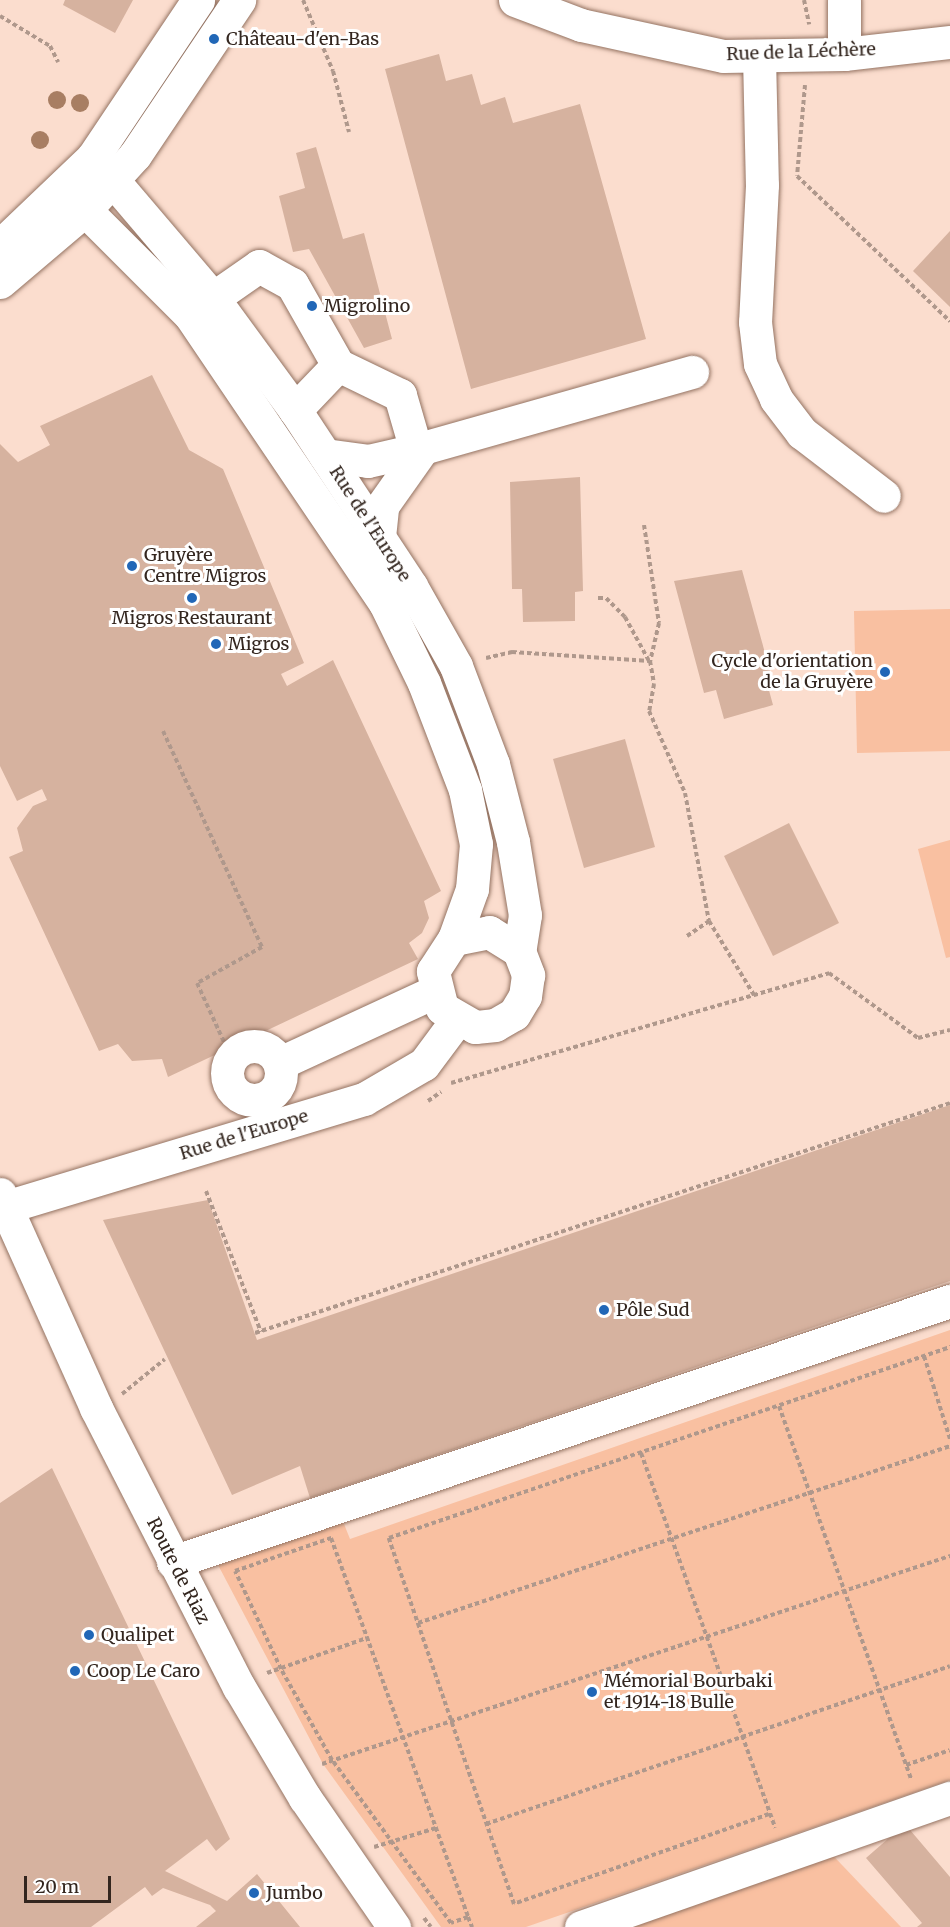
<!DOCTYPE html>
<meta charset="utf-8">
<style>
body{margin:0}
#map{position:relative;width:950px;height:1927px;overflow:hidden;background:#fbddce;font-family:Merriweather,serif}
div>[style]{position:absolute}
[style*='--x']{left:calc(var(--x)*1px);top:calc(var(--y)*1px);width:calc(var(--w)*1px);rotate:calc(var(--a)*1deg)}
.green>*{inset:0;background:#f9c0a1}
.building>*{inset:0;background:#d6b29f}
.path>*{height:4px;margin-top:-2px;transform-origin:0;background:repeating-linear-gradient(90deg,#af988c 0 4.5px,transparent 0 7.5px)}
.roads{filter:drop-shadow(0 0 2px #947362) drop-shadow(0 0 2px #947362)}
.minor>*{height:33px;margin:-16.5px;padding:0 16.5px;transform-origin:16.5px;border-radius:16.5px;background:#fff}
.minor>.ring{margin:-16.5px;padding:0;box-sizing:content-box;background:none;border:33px solid #fff;border-radius:50%}
.trees>*{width:18px;height:18px;margin:-9px;border-radius:50%;background:#a87e63}
.dots>*{width:16px;height:16px;translate:-50% -50%;box-sizing:border-box;border:3px solid #fff;border-radius:50%}
span{translate:-50% -50%;white-space:nowrap;text-align:center;line-height:1.15;-webkit-text-stroke:6px #fff;paint-order:stroke}
.poi-label{font-size:18px;color:#33261f}
.left{translate:0 -50%;text-align:left}
.right{translate:-100% -50%;text-align:right}
.street-label{font-size:18px;color:#33261f}
.scale{position:absolute;left:24px;top:1876px;width:87px;height:27px;box-sizing:border-box;border:3px solid #33261f;border-top:0;padding-left:8px;font-size:18px;line-height:21px;white-space:nowrap;color:#33261f;-webkit-text-stroke:4px #fff;paint-order:stroke}
</style>
<div id="map">
<div class="green">
<i style="clip-path:polygon(950px 609px,950px 751px,857px 753px,854px 611px)"></i>
<i style="clip-path:polygon(950px 840px,950px 957px,946px 958px,918px 849px)"></i>
<i style="clip-path:polygon(950px 1330px,950px 1780px,526px 1927px,441px 1927px,323px 1764px,217px 1563px,342px 1519px,350px 1539px)"></i>
<i style="clip-path:polygon(823px 1845px,901px 1927px,618px 1927px)"></i>
</div>
<div class="building">
<i style="clip-path:polygon(65px 0,133px 0,115px 33px,63px 5px)"></i>
<i style="clip-path:polygon(439px 54px,446px 81px,472px 74px,481px 105px,505px 97px,513px 123px,580px 104px,646px 339px,471px 389px,385px 69px)"></i>
<i style="clip-path:polygon(316px 147px,343px 239px,364px 233px,392px 339px,364px 348px,309px 249px,293px 252px,279px 196px,305px 188px,296px 153px)"></i>
<i style="clip-path:polygon(950px 231px,950px 307px,913px 271px)"></i>
<i style="clip-path:polygon(152px 375px,189px 450px,223px 469px,304px 663px,281px 674px,287px 686px,333px 660px,441px 891px,424px 901px,429px 918px,422px 933px,409px 943px,418px 959px,168px 1077px,162px 1059px,132px 1061px,118px 1044px,99px 1051px,9px 857px,23px 851px,17px 828px,33px 806px,47px 800px,42px 789px,17px 801px,0 766px,0 444px,18px 462px,50px 445px,40px 426px)"></i>
<i style="clip-path:polygon(580px 477px,583px 591px,575px 592px,575px 621px,523px 622px,522px 589px,512px 589px,510px 482px)"></i>
<i style="clip-path:polygon(742px 570px,770px 671px,764px 672px,773px 705px,724px 719px,716px 690px,704px 693px,674px 581px)"></i>
<i style="clip-path:polygon(625px 739px,655px 847px,584px 868px,553px 759px)"></i>
<i style="clip-path:polygon(789px 823px,839px 923px,773px 956px,724px 856px)"></i>
<i style="clip-path:polygon(950px 1105px,950px 1281px,310px 1498px,300px 1466px,232px 1495px,103px 1220px,208px 1200px,257px 1340px)"></i>
<i style="clip-path:polygon(52px 1468px,230px 1839px,216px 1851px,207px 1839px,165px 1871px,227px 1901px,257px 1874px,300px 1927px,196px 1927px,216px 1911px,210px 1905px,163px 1888px,152px 1896px,145px 1887px,91px 1927px,0 1927px,0 1503px)"></i>
<i style="clip-path:polygon(905px 1824px,950px 1877px,950px 1927px,917px 1927px,922px 1923px,866px 1858px)"></i>
</div>
<div class="path">
<i style="--x:303;--y:0;--w:77;--a:67.1"></i>
<i style="--x:333;--y:71;--w:63;--a:75.3"></i>
<i style="--x:804;--y:0;--w:25;--a:78"></i>
<i style="--x:0;--y:16;--w:58;--a:31"></i>
<i style="--x:50;--y:46;--w:18;--a:63"></i>
<i style="--x:805;--y:85;--w:91;--a:95"></i>
<i style="--x:797;--y:176;--w:211;--a:43.5"></i>
<i style="--x:644;--y:525;--w:99;--a:81.3"></i>
<i style="--x:659;--y:623;--w:39;--a:103"></i>
<i style="--x:598;--y:598;--w:8;--a:0"></i>
<i style="--x:606;--y:598;--w:27;--a:45"></i>
<i style="--x:625;--y:617;--w:50;--a:61.4"></i>
<i style="--x:486;--y:658;--w:27;--a:-13"></i>
<i style="--x:512;--y:652;--w:138;--a:3.7"></i>
<i style="--x:650;--y:661;--w:23;--a:80"></i>
<i style="--x:654;--y:684;--w:27;--a:100"></i>
<i style="--x:649;--y:711;--w:90;--a:66.3"></i>
<i style="--x:685;--y:793;--w:130;--a:79.4"></i>
<i style="--x:709;--y:921;--w:87;--a:58.7"></i>
<i style="--x:163;--y:731;--w:238;--a:65.4"></i>
<i style="--x:262;--y:947;--w:74;--a:151"></i>
<i style="--x:197;--y:983;--w:130;--a:65.4"></i>
<i style="--x:687;--y:936;--w:27;--a:-34"></i>
<i style="--x:451;--y:1083;--w:394;--a:-16.2"></i>
<i style="--x:829;--y:973;--w:110;--a:36.1"></i>
<i style="--x:918;--y:1038;--w:33;--a:-14"></i>
<i style="--x:428;--y:1101;--w:16;--a:-35"></i>
<i style="--x:206;--y:1191;--w:151;--a:68.7"></i>
<i style="--x:255;--y:1333;--w:732;--a:-18.31"></i>
<i style="--x:924;--y:1356;--w:87;--a:72.6"></i>
<i style="--x:122;--y:1394;--w:55;--a:-39.1"></i>
<i style="--x:779;--y:1406;--w:396;--a:70.5"></i>
<i style="--x:641;--y:1453;--w:398;--a:70.3"></i>
<i style="--x:331;--y:1538;--w:403;--a:70.1"></i>
<i style="--x:468;--y:1917;--w:18;--a:161"></i>
<i style="--x:451;--y:1923;--w:202;--a:-126.1"></i>
<i style="--x:332;--y:1760;--w:104;--a:-119.3"></i>
<i style="--x:281;--y:1669;--w:108;--a:-115.1"></i>
<i style="--x:235;--y:1571;--w:102;--a:-19"></i>
<i style="--x:418;--y:1623;--w:561;--a:-18.4"></i>
<i style="--x:267;--y:1673;--w:106;--a:-19.3"></i>
<i style="--x:322;--y:1764;--w:662;--a:-18.33"></i>
<i style="--x:906;--y:1765;--w:46;--a:-18.8"></i>
<i style="--x:769;--y:1814;--w:270;--a:160.6"></i>
<i style="--x:514;--y:1904;--w:387;--a:-108.9"></i>
<i style="--x:389;--y:1538;--w:593;--a:-18.8"></i>
<i style="--x:486;--y:1824;--w:490;--a:-18.8"></i>
<i style="--x:374;--y:1847;--w:65;--a:-17"></i>
<i style="--x:468;--y:1917;--w:11;--a:68"></i>
<i style="--x:424;--y:1918;--w:11;--a:52"></i>
</div>
<div class="roads">
<div class="minor">
<i style="--x:515;--y:0;--w:71;--a:20.7"></i>
<i style="--x:581;--y:25;--w:145;--a:12.3"></i>
<i style="--x:723;--y:56;--w:121;--a:-0.9"></i>
<i style="--x:844;--y:54;--w:107;--a:-6.5"></i>
<i style="--x:844;--y:0;--w:54;--a:90"></i>
<i style="--x:759;--y:56;--w:129;--a:88.7"></i>
<i style="--x:762;--y:185;--w:137;--a:92.9"></i>
<i style="--x:755;--y:322;--w:42;--a:83.2"></i>
<i style="--x:760;--y:364;--w:38;--a:65"></i>
<i style="--x:776;--y:399;--w:43;--a:52.6"></i>
<i style="--x:802;--y:433;--w:103;--a:37.5"></i>
<i style="--x:93;--y:157;--w:185;--a:49.6"></i>
<i style="--x:213;--y:298;--w:139;--a:53.8"></i>
<i style="--x:295;--y:410;--w:211;--a:56.6"></i>
<i style="--x:411;--y:586;--w:92;--a:60.6"></i>
<i style="--x:456;--y:666;--w:105;--a:69.3"></i>
<i style="--x:493;--y:764;--w:81;--a:75.6"></i>
<i style="--x:513;--y:842;--w:74;--a:80.7"></i>
<i style="--x:525;--y:915;--w:36;--a:99"></i>
<i style="--x:519;--y:951;--w:26;--a:69"></i>
<i style="--x:528;--y:975;--w:21;--a:98"></i>
<i style="--x:525;--y:996;--w:21;--a:121"></i>
<i style="--x:514;--y:1014;--w:22;--a:150"></i>
<i style="--x:495;--y:1025;--w:20;--a:174"></i>
<i style="--x:475;--y:1027;--w:38;--a:-150"></i>
<i style="--x:442;--y:1008;--w:38;--a:-104"></i>
<i style="--x:433;--y:971;--w:38;--a:-57"></i>
<i style="--x:454;--y:939;--w:36;--a:-11"></i>
<i style="--x:489;--y:932;--w:36;--a:32"></i>
<i style="--x:63;--y:188;--w:180;--a:45"></i>
<i style="--x:190;--y:315;--w:348;--a:55.9"></i>
<i style="--x:385;--y:603;--w:89;--a:64"></i>
<i style="--x:424;--y:683;--w:115;--a:69"></i>
<i style="--x:465;--y:790;--w:55;--a:78.5"></i>
<i style="--x:476;--y:844;--w:45;--a:95.1"></i>
<i style="--x:472;--y:889;--w:53;--a:109.8"></i>
<i style="--x:0;--y:246;--w:129;--a:-43.7"></i>
<i style="--x:93;--y:157;--w:189;--a:-56.2"></i>
<i style="--x:0;--y:282;--w:111;--a:-40.3"></i>
<i style="--x:85;--y:210;--w:74;--a:-47.7"></i>
<i style="--x:135;--y:155;--w:187;--a:-56.1"></i>
<i style="--x:213;--y:298;--w:56;--a:-34.8"></i>
<i style="--x:259;--y:266;--w:38;--a:29"></i>
<i style="--x:292;--y:284;--w:93;--a:60.4"></i>
<i style="--x:295;--y:410;--w:62;--a:-46.3"></i>
<i style="--x:338;--y:365;--w:69;--a:25.8"></i>
<i style="--x:400;--y:395;--w:57;--a:73.8"></i>
<i style="--x:325;--y:455;--w:43;--a:7.9"></i>
<i style="--x:368;--y:461;--w:49;--a:-12.9"></i>
<i style="--x:416;--y:450;--w:287;--a:-15.8"></i>
<i style="--x:379;--y:537;--w:31;--a:-84"></i>
<i style="--x:382;--y:506;--w:71;--a:-54.7"></i>
<i class="ring" style="left:227px;top:1046px;width:21px;height:21px"></i>
<i style="--x:280;--y:1063;--w:170;--a:-24.8"></i>
<i style="--x:0;--y:1194;--w:235;--a:65.8"></i>
<i style="--x:96;--y:1408;--w:314;--a:62.9"></i>
<i style="--x:239;--y:1687;--w:129;--a:59.3"></i>
<i style="--x:305;--y:1798;--w:157;--a:55.4"></i>
<i style="--x:6;--y:1207;--w:374;--a:-16.8"></i>
<i style="--x:364;--y:1099;--w:69;--a:-30.3"></i>
<i style="--x:424;--y:1064;--w:54;--a:-53.3"></i>
<i style="--x:173;--y:1562;--w:820;--a:-18.57"></i>
<i style="--x:581;--y:1927;--w:391;--a:-19.3"></i>
</div>
</div>
<div class="trees">
<i style="left:57px;top:100px"></i>
<i style="left:80px;top:103px"></i>
<i style="left:40px;top:140px"></i>
</div>
<div class="dots">
<i style="left:214px;top:39px;background:#2167b7"></i>
<i style="left:312px;top:306px;background:#2167b7"></i>
<i style="left:132px;top:566px;background:#2167b7"></i>
<i style="left:192px;top:598px;background:#2167b7"></i>
<i style="left:216px;top:644px;background:#2167b7"></i>
<i style="left:885px;top:672px;background:#2167b7"></i>
<i style="left:604px;top:1310px;background:#2167b7"></i>
<i style="left:89px;top:1635px;background:#2167b7"></i>
<i style="left:75px;top:1671px;background:#2167b7"></i>
<i style="left:592px;top:1692px;background:#2167b7"></i>
<i style="left:254px;top:1893px;background:#2167b7"></i>
</div>
<div class="poi-label">
<span class="left" style="left:226px;top:39px">Château-d'en-Bas</span>
<span class="left" style="left:324px;top:306px">Migrolino</span>
<span class="left" style="left:144px;top:566px">Gruyère<br>Centre Migros</span>
<span style="left:192px;top:618px">Migros Restaurant</span>
<span class="left" style="left:228px;top:644px">Migros</span>
<span class="right" style="left:873px;top:672px">Cycle d'orientation<br>de la Gruyère</span>
<span class="left" style="left:616px;top:1310px">Pôle Sud</span>
<span class="left" style="left:101px;top:1635px">Qualipet</span>
<span class="left" style="left:87px;top:1671px">Coop Le Caro</span>
<span class="left" style="left:604px;top:1692px">Mémorial Bourbaki<br>et 1914-18 Bulle</span>
<span class="left" style="left:266px;top:1893px">Jumbo</span>
</div>
<div class="street-label">
<span style="left:801px;top:52px;rotate:-2deg">Rue de la Léchère</span>
<span style="left:370px;top:524px;rotate:57deg">Rue de l'Europe</span>
<span style="left:244px;top:1135px;rotate:-17deg">Rue de l'Europe</span>
<span style="left:178px;top:1571px;rotate:63deg">Route de Riaz</span>
</div>
<div class="scale">20 m</div>
</div>
